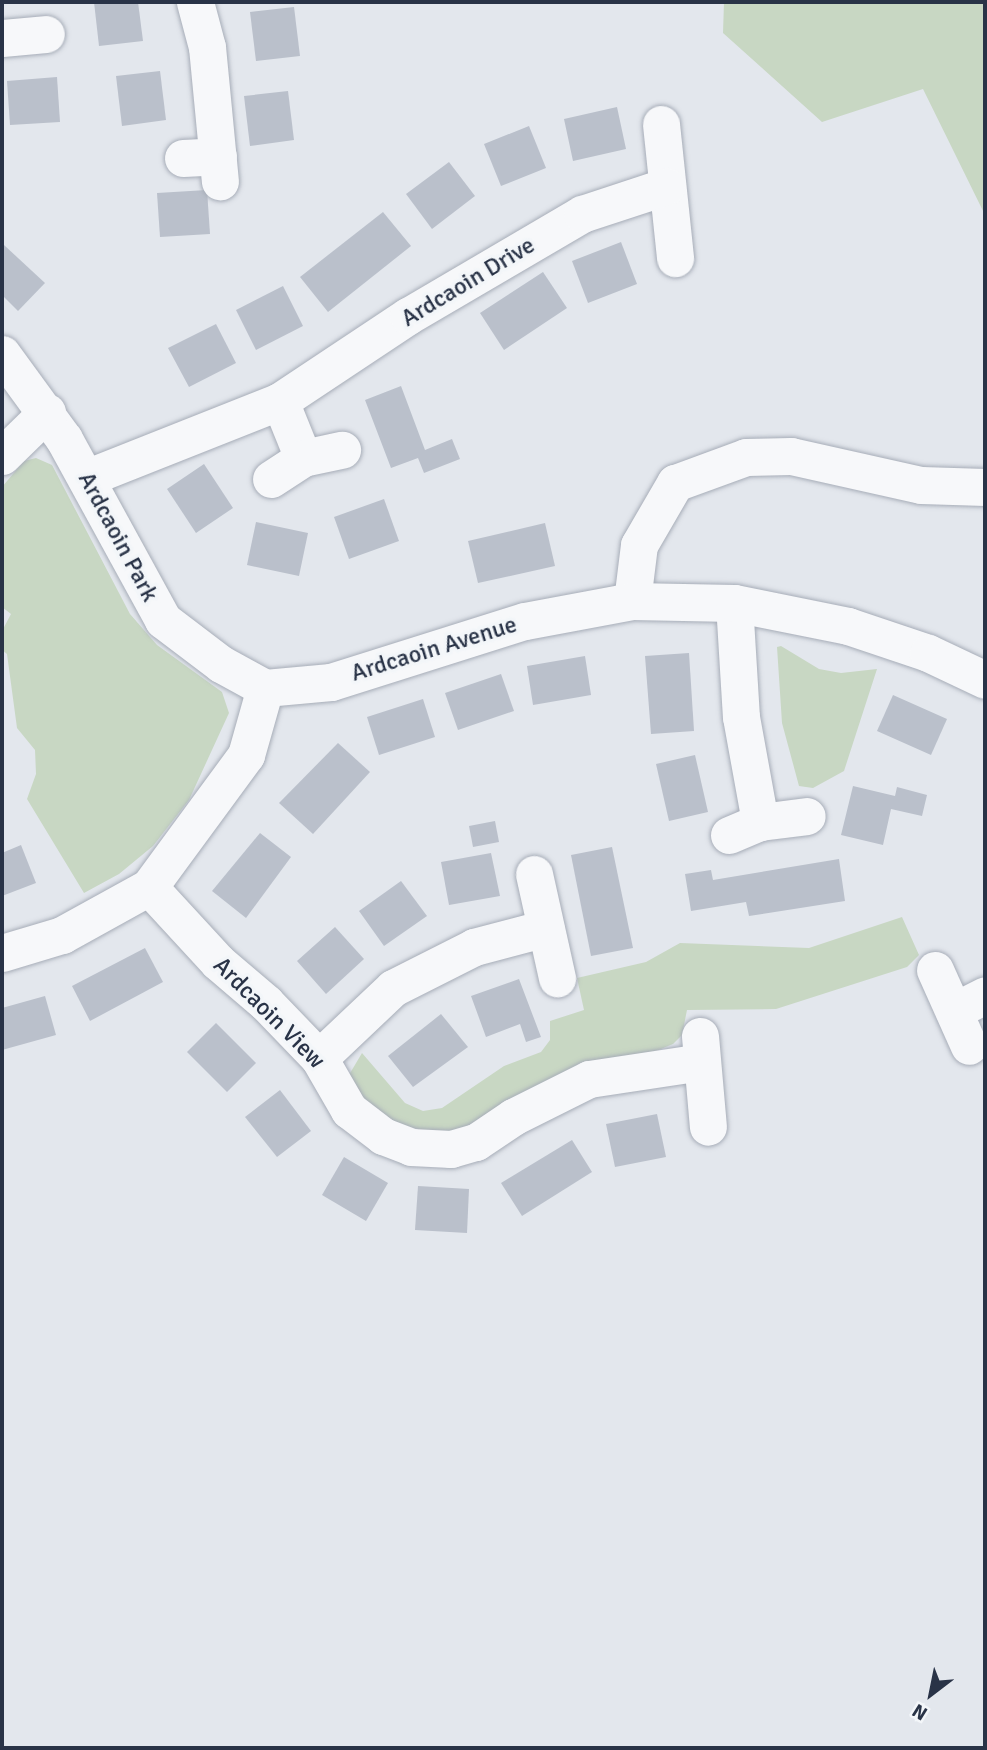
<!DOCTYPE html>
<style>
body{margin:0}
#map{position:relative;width:987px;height:1750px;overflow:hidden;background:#e3e7ed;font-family:Signika,sans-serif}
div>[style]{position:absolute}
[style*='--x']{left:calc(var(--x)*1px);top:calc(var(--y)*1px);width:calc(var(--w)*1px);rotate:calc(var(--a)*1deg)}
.green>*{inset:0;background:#c8d7c3}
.building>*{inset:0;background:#bac0cb}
.roads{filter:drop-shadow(0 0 2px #a7adb8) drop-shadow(0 0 2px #a7adb8)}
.minor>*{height:37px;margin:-18.5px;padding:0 18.5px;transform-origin:18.5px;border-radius:18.5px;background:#f7f8fa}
span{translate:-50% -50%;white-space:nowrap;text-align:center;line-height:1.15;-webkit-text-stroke:7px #f3f6f9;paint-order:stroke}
.street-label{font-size:24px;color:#293347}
.frame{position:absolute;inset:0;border:4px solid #293347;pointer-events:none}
.north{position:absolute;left:896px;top:1659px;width:70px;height:70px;-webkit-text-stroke:5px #f3f6f9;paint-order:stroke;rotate:212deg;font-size:19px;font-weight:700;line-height:28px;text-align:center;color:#293347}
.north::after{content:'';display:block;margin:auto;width:24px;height:32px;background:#293347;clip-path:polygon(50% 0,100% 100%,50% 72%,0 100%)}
</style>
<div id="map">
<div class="green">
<i style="clip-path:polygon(724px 2px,985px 2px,985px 215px,923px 89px,822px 122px,723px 33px)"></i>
<i style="clip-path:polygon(36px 458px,52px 465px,130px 614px,157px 645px,222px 692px,229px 713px,189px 800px,153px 846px,119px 874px,84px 893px,27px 799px,36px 774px,35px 750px,17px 728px,7px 654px,2px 650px,2px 631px,11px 614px,2px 607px,2px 487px,24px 461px)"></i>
<i style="clip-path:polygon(781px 646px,819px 669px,841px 673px,877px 669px,844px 771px,813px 788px,799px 786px,782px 723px,777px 647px)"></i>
<i style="clip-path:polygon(902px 917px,919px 955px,907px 967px,776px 1009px,687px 1010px,682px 1035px,673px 1044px,469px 1128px,440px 1134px,400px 1125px,373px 1109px,346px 1080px,362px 1053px,405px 1103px,423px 1111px,442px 1108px,504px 1066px,541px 1052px,550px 1040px,550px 1021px,584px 1010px,577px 978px,646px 962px,680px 943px,809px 948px)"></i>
</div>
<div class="building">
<i style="clip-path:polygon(94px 2px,138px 2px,143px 41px,99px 46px)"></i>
<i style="clip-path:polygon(294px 7px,300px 56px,256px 61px,250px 12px)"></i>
<i style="clip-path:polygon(160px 71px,166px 120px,122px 126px,116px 76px)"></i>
<i style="clip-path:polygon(57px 77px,60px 122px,10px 125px,7px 81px)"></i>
<i style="clip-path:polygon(288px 91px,294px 140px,250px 146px,244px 96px)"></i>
<i style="clip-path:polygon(617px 107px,626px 149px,573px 161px,564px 119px)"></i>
<i style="clip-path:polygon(529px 126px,546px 168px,501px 186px,484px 144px)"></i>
<i style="clip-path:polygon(449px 162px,475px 196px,432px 229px,406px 194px)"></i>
<i style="clip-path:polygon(207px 190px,210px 234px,160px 237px,157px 193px)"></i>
<i style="clip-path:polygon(383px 212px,411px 246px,328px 312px,300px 277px)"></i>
<i style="clip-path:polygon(621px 242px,637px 284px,588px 303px,572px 261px)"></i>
<i style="clip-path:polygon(4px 245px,45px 283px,18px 311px,2px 295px)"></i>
<i style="clip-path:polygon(543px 272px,567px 308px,504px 350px,480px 313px)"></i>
<i style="clip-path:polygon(283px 286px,303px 326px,256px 350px,236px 310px)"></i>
<i style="clip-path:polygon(216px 324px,236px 363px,189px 387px,168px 348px)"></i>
<i style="clip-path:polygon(401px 386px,425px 450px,452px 439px,460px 459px,424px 473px,418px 458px,391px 468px,365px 400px)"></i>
<i style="clip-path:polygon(204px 464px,233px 508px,196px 533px,167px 489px)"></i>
<i style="clip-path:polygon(384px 499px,399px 541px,349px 559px,334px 517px)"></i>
<i style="clip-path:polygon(256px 522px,308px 533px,299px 576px,247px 565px)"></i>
<i style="clip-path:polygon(545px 523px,555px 566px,478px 583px,468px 541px)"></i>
<i style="clip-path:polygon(689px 653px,694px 731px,651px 734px,645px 656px)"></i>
<i style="clip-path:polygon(585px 656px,591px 695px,533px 705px,527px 666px)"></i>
<i style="clip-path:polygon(501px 674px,514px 711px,458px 730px,445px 693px)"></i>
<i style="clip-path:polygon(893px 695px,947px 719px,931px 755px,877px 731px)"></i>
<i style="clip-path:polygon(423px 699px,435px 737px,379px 755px,367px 717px)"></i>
<i style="clip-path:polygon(338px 743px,370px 772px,313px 834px,279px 803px)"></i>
<i style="clip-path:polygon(695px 755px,708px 812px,669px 821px,656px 764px)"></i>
<i style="clip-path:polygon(853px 786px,895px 796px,897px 787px,927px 795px,922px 816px,891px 809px,883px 845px,841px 835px)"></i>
<i style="clip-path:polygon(495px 821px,499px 842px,473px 847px,469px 826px)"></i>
<i style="clip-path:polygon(260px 833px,291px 857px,246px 918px,212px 891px)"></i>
<i style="clip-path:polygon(21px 845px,36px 883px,2px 896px,2px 853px)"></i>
<i style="clip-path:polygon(612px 847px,633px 948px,591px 956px,571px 855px)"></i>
<i style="clip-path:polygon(491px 853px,500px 896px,449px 905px,441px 862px)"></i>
<i style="clip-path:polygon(839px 859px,845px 901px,749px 916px,746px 902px,691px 911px,685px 874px,711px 870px,713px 880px)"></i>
<i style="clip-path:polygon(401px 881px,427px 916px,384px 946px,359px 911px)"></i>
<i style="clip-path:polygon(335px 927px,364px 959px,326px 994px,297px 961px)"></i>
<i style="clip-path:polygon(145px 948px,163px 982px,90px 1021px,72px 986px)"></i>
<i style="clip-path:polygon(519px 979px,541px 1037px,526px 1042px,520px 1024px,486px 1037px,471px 996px)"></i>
<i style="clip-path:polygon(45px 996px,56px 1035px,2px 1050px,2px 1008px)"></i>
<i style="clip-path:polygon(441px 1014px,468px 1047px,413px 1087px,388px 1056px)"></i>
<i style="clip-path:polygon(216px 1023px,256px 1063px,227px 1092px,187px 1052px)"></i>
<i style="clip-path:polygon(280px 1090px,311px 1131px,277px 1157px,245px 1117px)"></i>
<i style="clip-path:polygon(657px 1114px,666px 1157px,615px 1167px,606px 1124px)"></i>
<i style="clip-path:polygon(572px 1140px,592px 1172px,522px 1216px,501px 1183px)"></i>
<i style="clip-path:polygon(344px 1157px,388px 1183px,366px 1221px,322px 1195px)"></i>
<i style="clip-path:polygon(418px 1186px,469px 1189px,467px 1233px,415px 1230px)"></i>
</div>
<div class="roads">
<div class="minor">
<i style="--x:195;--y:2;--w:47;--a:75.1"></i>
<i style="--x:207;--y:47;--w:135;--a:84.5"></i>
<i style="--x:2;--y:38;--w:44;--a:-5.2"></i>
<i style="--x:661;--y:124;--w:135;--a:84"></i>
<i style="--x:183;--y:158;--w:35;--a:-3"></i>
<i style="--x:2;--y:354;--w:105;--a:53.9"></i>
<i style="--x:64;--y:439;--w:206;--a:61.3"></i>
<i style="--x:163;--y:620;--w:73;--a:37.2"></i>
<i style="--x:221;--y:664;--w:50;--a:28.6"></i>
<i style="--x:280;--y:401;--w:61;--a:68"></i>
<i style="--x:2;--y:456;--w:63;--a:-44.4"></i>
<i style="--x:86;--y:478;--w:209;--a:-21.6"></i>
<i style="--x:280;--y:401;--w:154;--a:-33.6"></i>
<i style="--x:408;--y:316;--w:202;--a:-30.4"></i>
<i style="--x:582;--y:214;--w:89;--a:-18.2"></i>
<i style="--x:271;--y:479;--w:38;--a:-33"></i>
<i style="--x:303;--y:458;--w:40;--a:-12"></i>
<i style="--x:632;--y:601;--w:56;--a:-82.9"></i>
<i style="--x:639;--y:545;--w:72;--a:-59.9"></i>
<i style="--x:675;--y:483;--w:76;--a:-20.1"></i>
<i style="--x:746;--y:457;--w:45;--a:-1.3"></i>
<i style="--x:791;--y:456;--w:133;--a:12.6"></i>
<i style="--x:921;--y:485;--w:64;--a:1.8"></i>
<i style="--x:734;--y:603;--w:114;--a:86.5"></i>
<i style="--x:741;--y:717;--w:107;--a:79.7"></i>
<i style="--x:265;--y:688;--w:66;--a:-5.2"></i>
<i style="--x:331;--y:682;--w:203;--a:-17.5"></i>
<i style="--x:525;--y:621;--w:109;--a:-10.6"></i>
<i style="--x:632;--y:601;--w:102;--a:1.1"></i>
<i style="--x:734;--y:603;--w:116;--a:11.4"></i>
<i style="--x:848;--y:626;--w:84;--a:18.6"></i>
<i style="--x:928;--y:653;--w:63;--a:25.3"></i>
<i style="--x:729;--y:835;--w:34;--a:-23"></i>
<i style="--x:760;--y:822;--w:47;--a:-7.3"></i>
<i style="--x:534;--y:874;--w:107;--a:77.5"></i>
<i style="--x:149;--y:887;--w:102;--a:47.4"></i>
<i style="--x:218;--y:962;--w:63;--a:40.5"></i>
<i style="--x:266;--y:1003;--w:76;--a:46.1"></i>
<i style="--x:319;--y:1058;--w:60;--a:60"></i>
<i style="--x:349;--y:1110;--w:43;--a:37.4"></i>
<i style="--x:383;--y:1136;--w:30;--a:21"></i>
<i style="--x:411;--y:1147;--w:40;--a:2.9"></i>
<i style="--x:451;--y:1149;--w:26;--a:-16"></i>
<i style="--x:476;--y:1142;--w:45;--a:-34"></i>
<i style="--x:513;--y:1117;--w:85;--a:-26.6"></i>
<i style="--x:589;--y:1079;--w:114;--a:-8.6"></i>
<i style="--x:2;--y:953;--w:63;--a:-16.7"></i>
<i style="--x:62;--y:935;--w:99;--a:-28.9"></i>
<i style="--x:149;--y:887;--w:164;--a:-53.7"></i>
<i style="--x:246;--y:755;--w:70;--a:-74.2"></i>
<i style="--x:935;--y:970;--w:83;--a:65.9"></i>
<i style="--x:954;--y:1011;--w:35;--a:-27"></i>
<i style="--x:700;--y:1036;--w:91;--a:85"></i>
<i style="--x:319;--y:1058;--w:102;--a:-43.4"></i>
<i style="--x:393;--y:988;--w:91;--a:-26.8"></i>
<i style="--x:474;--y:947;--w:74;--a:-14.8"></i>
</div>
</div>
<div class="street-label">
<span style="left:468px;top:282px;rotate:-31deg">Ardcaoin Drive</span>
<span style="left:118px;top:537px;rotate:62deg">Ardcaoin Park</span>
<span style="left:434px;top:649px;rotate:-17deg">Ardcaoin Avenue</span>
<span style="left:269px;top:1013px;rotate:45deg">Ardcaoin View</span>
</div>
<div class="frame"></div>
<div class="north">N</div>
</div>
